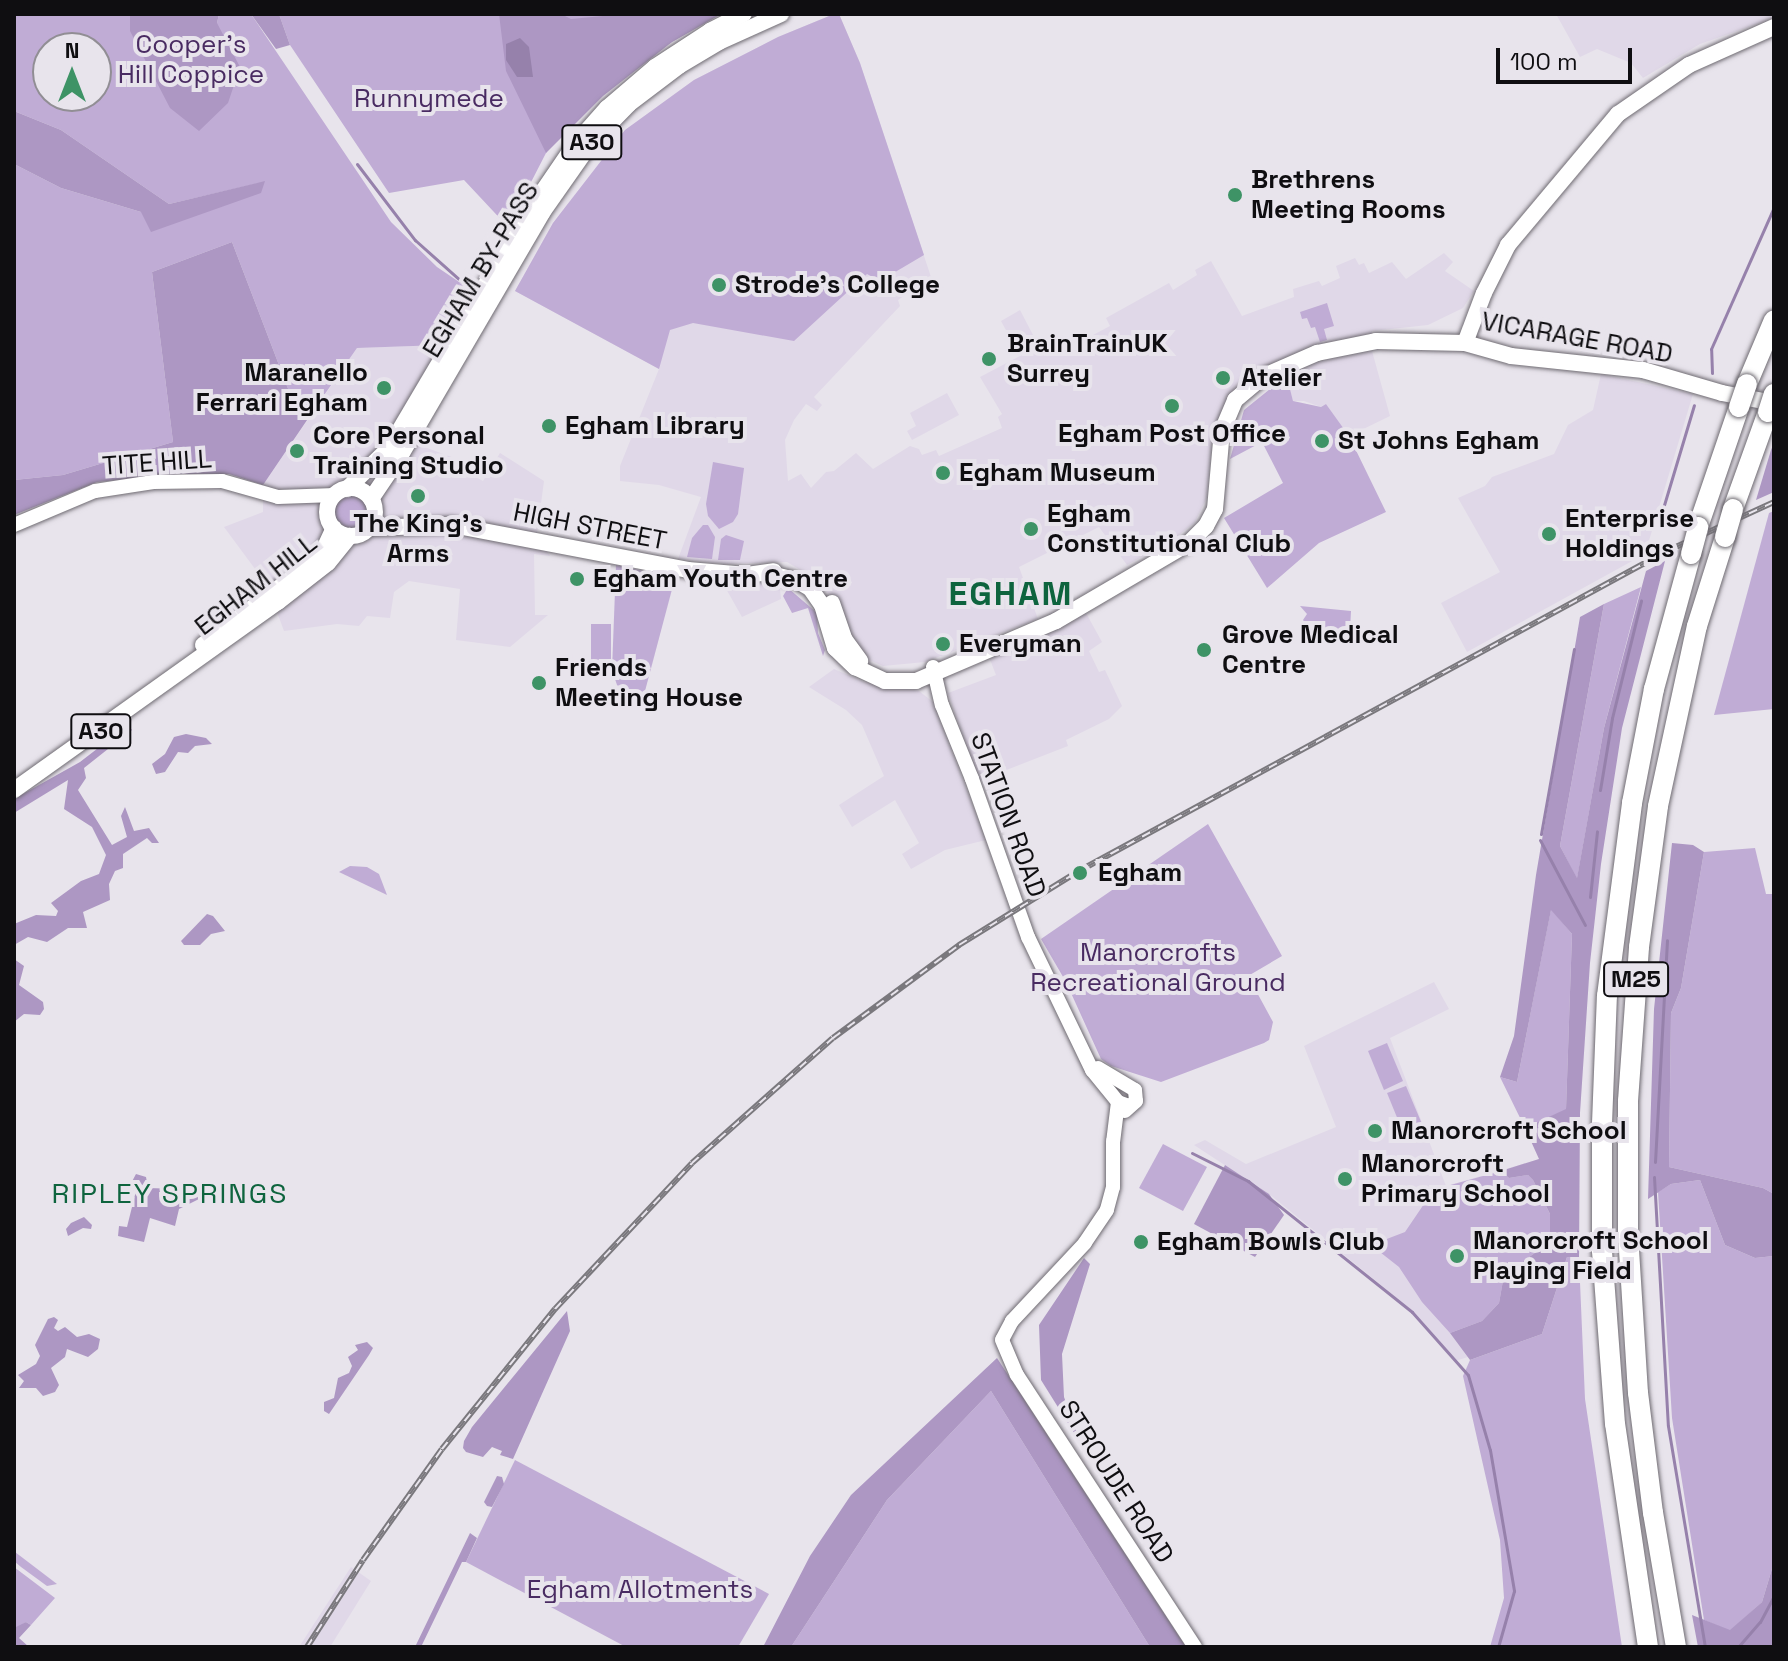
<!DOCTYPE html>
<style>
body{margin:0}
#map{position:relative;width:1788px;height:1661px;overflow:hidden;background:#e8e4ec;font-family:"Space Grotesk",sans-serif}
div>[style]{position:absolute}
[style*='--x']{left:calc(var(--x)*1px);top:calc(var(--y)*1px);width:calc(var(--w)*1px);rotate:calc(var(--a)*1deg)}
.built>*{inset:0;background:#e0d8e8}
.green>*{inset:0;background:#c0acd5}
.round{border-radius:50%}
.forest>*{inset:0;background:#ad97c3}
.water>*{inset:0;background:#9681ab}
.stream>*{height:3px;margin:-1.5px;padding:0 1.5px;transform-origin:1.5px;border-radius:1.5px;background:#9681ab}
.roads{filter:drop-shadow(0 0 2px #6e6a71) drop-shadow(0 0 2px #6e6a71)}
.minor>*{height:14px;margin:-7px;padding:0 7px;transform-origin:7px;border-radius:7px;background:#fff}
.major>*{height:16px;margin:-8px;padding:0 8px;transform-origin:8px;border-radius:8px;background:#fff}
.major>.ring{margin:-8px;padding:0;box-sizing:content-box;background:none;border:16px solid #fff;border-radius:50%}
.highway>*{height:20px;margin:-10px;padding:0 10px;transform-origin:10px;border-radius:10px;background:#fff}
.rail>*{height:6px;margin-top:-3px;transform-origin:0;background:repeating-linear-gradient(90deg,#e8e4ec 0 9px,#7a787d 0 18px);box-sizing:border-box;border-block:2px solid #7a787d}
.bridges{filter:drop-shadow(0 0 2px #6e6a71) drop-shadow(0 0 2px #6e6a71)}
.highway-bridge>*{height:20px;margin:-10px;padding:0 10px;transform-origin:10px;border-radius:10px;background:#fff}
.dots>*{width:22px;height:22px;translate:-50% -50%;box-sizing:border-box;border:4px solid #e8e4ec;border-radius:50%}
span{translate:-50% -50%;white-space:nowrap;text-align:center;line-height:1.15;-webkit-text-stroke:8px #e8e4ec;paint-order:stroke}
.shield-label span{padding:2px 6px;background:#e8e4ec;border:2px solid;border-radius:6px;-webkit-text-stroke-width:0}
.shield-label{font-size:24px;color:#0f0e11;font-weight:700}
.park-label{font-size:26px;color:#492b62}
.poi-label{font-size:26px;color:#0f0e11;font-weight:700}
.left{translate:0 -50%;text-align:left}
.right{translate:-100% -50%;text-align:right}
.street-label{font-size:26px;color:#0f0e11}
.neighbourhood-label{font-size:28px;color:#0e643e;letter-spacing:2px}
.district-label{font-size:34px;color:#0e643e;font-weight:700;letter-spacing:2px}
.frame{position:absolute;inset:0;border:16px solid #0f0e11;pointer-events:none}
.north{position:absolute;left:32px;top:32px;width:80px;height:80px;box-sizing:border-box;background:#e8e4ec;border:2px solid #918e94;border-radius:50%;rotate:0deg;font-size:22px;font-weight:700;line-height:32px;text-align:center;color:#0f0e11}
.north::after{content:'';display:block;margin:auto;width:28px;height:36px;background:#3e9366;clip-path:polygon(50% 0,100% 100%,50% 72%,0 100%)}
.scale{position:absolute;left:1496px;top:48px;width:136px;height:36px;box-sizing:border-box;border:4px solid #0f0e11;border-top:0;padding-left:10px;font-size:24px;line-height:28px;white-space:nowrap;color:#0f0e11;-webkit-text-stroke:6px #e8e4ec;paint-order:stroke}
</style>
<div id="map">
<div class="built">
<i style="clip-path:polygon(834px 14px,839px 14px,860px 63px,931px 277px,898px 300px,900px 306px,814px 397px,822px 405px,817px 411px,806px 404px,794px 420px,785px 440px,788px 481px,801px 474px,811px 488px,826px 472px,834px 471px,856px 453px,873px 469px,910px 446px,919px 449px,922px 455px,936px 450px,939px 456px,1002px 428px,998px 417px,1002px 414px,980px 377px,1020px 356px,1001px 321px,1020px 310px,1044px 356px,1075px 338px,1078px 343px,1110px 326px,1106px 318px,1169px 283px,1173px 290px,1197px 275px,1195px 270px,1211px 261px,1242px 316px,1294px 297px,1293px 289px,1319px 281px,1322px 286px,1340px 278px,1336px 266px,1355px 258px,1359px 265px,1364px 263px,1369px 273px,1392px 262px,1406px 279px,1444px 253px,1453px 262px,1445px 271px,1474px 291px,1463px 308px,1428px 325px,1372px 331px,1372px 351px,1390px 416px,1349px 436px,1326px 404px,1321px 407px,1304px 401px,1293px 401px,1283px 362px,1241px 378px,1213px 432px,1207px 497px,1195px 522px,1174px 539px,1127px 565px,1099px 527px,1019px 567px,1038px 619px,925px 662px,883px 666px,867px 659px,853px 642px,838px 603px,812px 577px,787px 562px,727px 564px,678px 559px,701px 497px,659px 485px,620px 481px,620px 466px,659px 369px,515px 291px,553px 223px,625px 130px,694px 80px,778px 37px)"></i>
<i style="clip-path:polygon(1556px 14px,1774px 14px,1774px 18px,1700px 44px,1643px 78px,1631px 63px,1597px 49px,1580px 57px)"></i>
<i style="clip-path:polygon(441px 345px,389px 434px,457px 459px,457px 467px,483px 481px,500px 453px,544px 481px,537px 534px,550px 556px,534px 554px,535px 615px,548px 615px,510px 647px,456px 640px,460px 589px,409px 581px,394px 592px,390px 618px,367px 616px,359px 626px,337px 624px,284px 631px,267px 585px,224px 527px,263px 512px,263px 485px,357px 348px)"></i>
<i style="clip-path:polygon(1601px 374px,1693px 394px,1645px 554px,1467px 652px,1441px 603px,1500px 572px,1458px 498px,1485px 486px,1492px 477px,1554px 454px,1568px 425px,1593px 410px)"></i>
<i style="clip-path:polygon(947px 393px,959px 415px,912px 440px,907px 431px,916px 426px,910px 413px)"></i>
<i style="clip-path:polygon(779px 580px,781px 599px,742px 617px,725px 587px)"></i>
<i style="clip-path:polygon(1086px 613px,1102px 642px,1089px 651px,1099px 672px,1105px 670px,1122px 706px,1109px 719px,1066px 740px,1068px 746px,978px 781px,948px 693px,996px 675px,989px 657px)"></i>
<i style="clip-path:polygon(834px 669px,864px 682px,919px 691px,933px 702px,986px 840px,945px 850px,911px 869px,902px 854px,919px 843px,895px 800px,852px 827px,839px 805px,884px 776px,862px 725px,846px 710px,809px 687px)"></i>
<i style="clip-path:polygon(1434px 982px,1449px 1009px,1390px 1038px,1446px 1186px,1540px 1159px,1542px 1334px,1455px 1361px,1421px 1320px,1381px 1285px,1269px 1194px,1194px 1145px,1205px 1140px,1246px 1164px,1336px 1127px,1304px 1046px)"></i>
<i style="clip-path:polygon(351px 1567px,371px 1581px,330px 1647px,299px 1647px)"></i>
</div>
<div class="green">
<i style="clip-path:polygon(evenodd,14px 14px,130px 14px,130px 31px,217px 23px,219px 14px,251px 14px,391px 222px,437px 267px,471px 290px,441px 345px,357px 348px,320px 401px,295px 407px,232px 242px,152px 272px,173px 442px,63px 475px,14px 480px,14px 164px,61px 188px,141px 212px,264px 182px,169px 204px,61px 130px,14px 111px,14px 14px,48px 48px,96px 48px,96px 96px,48px 96px,48px 48px)"></i>
<i style="clip-path:polygon(279px 14px,721px 14px,586px 91px,546px 153px,508px 227px,464px 180px,389px 193px,290px 45px)"></i>
<i style="clip-path:polygon(834px 14px,839px 14px,860px 63px,924px 255px,880px 281px,867px 274px,794px 341px,693px 323px,670px 330px,659px 369px,515px 291px,553px 223px,625px 130px,694px 80px,778px 37px)"></i>
<i style="clip-path:polygon(1327px 303px,1334px 326px,1324px 329px,1327px 340px,1320px 342px,1315px 327px,1311px 328px,1307px 318px,1302px 319px,1300px 312px)"></i>
<i style="clip-path:polygon(1289px 385px,1293px 401px,1321px 407px,1326px 404px,1349px 436px,1386px 512px,1319px 543px,1267px 588px,1224px 518px,1283px 483px,1262px 442px,1230px 459px,1244px 410px,1270px 389px)"></i>
<i style="clip-path:polygon(713px 462px,744px 468px,738px 514px,733px 522px,719px 529px,708px 516px,706px 504px)"></i>
<i class="round" style="left:335px;top:496px;width:32px;height:32px"></i>
<i style="clip-path:polygon(1774px 511px,1774px 709px,1714px 715px,1769px 513px)"></i>
<i style="clip-path:polygon(703px 525px,708px 525px,715px 537px,712px 559px,687px 557px,692px 538px)"></i>
<i style="clip-path:polygon(726px 535px,744px 541px,740px 560px,718px 560px,721px 539px)"></i>
<i style="clip-path:polygon(616px 565px,675px 578px,645px 691px,623px 703px,612px 670px)"></i>
<i style="clip-path:polygon(1641px 587px,1604px 728px,1577px 879px,1560px 846px,1604px 604px)"></i>
<i style="clip-path:polygon(788px 588px,817px 613px,818px 633px,825px 650px,823px 656px,808px 608px,792px 613px,783px 596px)"></i>
<i style="clip-path:polygon(1300px 606px,1351px 611px,1350px 630px,1310px 629px,1303px 620px,1307px 614px)"></i>
<i style="clip-path:polygon(591px 624px,611px 624px,611px 667px,591px 667px)"></i>
<i style="clip-path:polygon(1208px 824px,1282px 956px,1248px 976px,1273px 1022px,1269px 1040px,1264px 1043px,1161px 1082px,1111px 1066px,1101px 1059px,1066px 982px,1041px 939px)"></i>
<i style="clip-path:polygon(1755px 848px,1766px 894px,1774px 894px,1774px 1194px,1763px 1188px,1669px 1167px,1671px 1013px,1681px 988px,1704px 852px)"></i>
<i style="clip-path:polygon(350px 866px,367px 867px,379px 874px,387px 895px,339px 872px)"></i>
<i style="clip-path:polygon(1551px 909px,1572px 934px,1566px 1110px,1525px 1128px,1500px 1077px,1517px 1082px)"></i>
<i style="clip-path:polygon(1387px 1043px,1403px 1081px,1384px 1090px,1368px 1051px)"></i>
<i style="clip-path:polygon(1406px 1086px,1422px 1124px,1403px 1132px,1387px 1093px)"></i>
<i style="clip-path:polygon(1163px 1144px,1207px 1167px,1183px 1211px,1139px 1188px)"></i>
<i style="clip-path:polygon(1501px 1171px,1509px 1178px,1528px 1175px,1533px 1180px,1550px 1214px,1550px 1242px,1504px 1275px,1499px 1303px,1482px 1321px,1450px 1333px,1422px 1302px,1399px 1267px,1371px 1245px,1405px 1232px,1424px 1204px,1447px 1186px)"></i>
<i style="clip-path:polygon(1700px 1180px,1725px 1245px,1755px 1258px,1774px 1256px,1774px 1562px,1762px 1602px,1730px 1631px,1704px 1620px,1672px 1418px,1658px 1192px,1671px 1184px)"></i>
<i style="clip-path:polygon(1567px 1257px,1579px 1259px,1585px 1399px,1622px 1647px,1490px 1647px,1504px 1598px,1500px 1540px,1463px 1376px,1470px 1360px,1542px 1334px)"></i>
<i style="clip-path:polygon(991px 1391px,1150px 1647px,791px 1647px,887px 1500px)"></i>
<i style="clip-path:polygon(515px 1460px,769px 1594px,738px 1647px,626px 1647px,466px 1562px)"></i>
<i style="clip-path:polygon(15px 1552px,57px 1584px,47px 1586px,21px 1567px,14px 1561px)"></i>
<i style="clip-path:polygon(14px 1567px,55px 1598px,31px 1625px,26px 1622px,16px 1629px)"></i>
</div>
<div class="forest">
<i style="clip-path:polygon(130px 14px,219px 14px,217px 23px,240px 67px,228px 103px,199px 131px,170px 108px,130px 31px)"></i>
<i style="clip-path:polygon(251px 14px,279px 14px,290px 45px,276px 49px)"></i>
<i style="clip-path:polygon(499px 14px,561px 14px,571px 19px,624px 14px,721px 14px,672px 42px,603px 96px,546px 153px,506px 71px)"></i>
<i style="clip-path:polygon(14px 111px,61px 130px,169px 204px,265px 181px,261px 193px,151px 232px,141px 212px,61px 188px,14px 164px)"></i>
<i style="clip-path:polygon(232px 242px,295px 407px,320px 401px,263px 485px,229px 474px,182px 474px,97px 482px,14px 515px,14px 480px,63px 475px,173px 442px,152px 272px)"></i>
<i style="clip-path:polygon(1774px 443px,1774px 492px,1756px 500px,1771px 450px)"></i>
<i style="clip-path:polygon(1665px 561px,1622px 728px,1601px 864px,1590px 963px,1580px 1113px,1579px 1259px,1567px 1257px,1542px 1334px,1470px 1360px,1450px 1333px,1482px 1321px,1499px 1303px,1504px 1275px,1550px 1242px,1550px 1214px,1533px 1180px,1528px 1175px,1509px 1178px,1501px 1171px,1539px 1159px,1525px 1128px,1566px 1109px,1572px 934px,1551px 910px,1517px 1082px,1500px 1077px,1514px 1036px,1536px 875px,1580px 617px,1604px 604px,1560px 846px,1577px 878px,1604px 728px,1646px 571px)"></i>
<i style="clip-path:polygon(128px 725px,132px 730px,84px 768px,86px 778px,78px 790px,112px 845px,127px 837px,121px 816px,125px 807px,134px 831px,149px 828px,159px 843px,152px 843px,147px 838px,123px 854px,123px 868px,115px 871px,109px 884px,110px 900px,83px 912px,87px 928px,68px 928px,47px 942px,28px 937px,14px 945px,14px 924px,36px 915px,56px 916px,58px 911px,51px 903px,81px 881px,99px 874px,106px 855px,92px 827px,64px 809px,68px 780px,14px 813px,14px 799px,80px 762px)"></i>
<i style="clip-path:polygon(186px 734px,206px 738px,212px 744px,195px 746px,188px 753px,178px 752px,165px 772px,156px 774px,152px 764px,165px 754px,174px 737px)"></i>
<i style="clip-path:polygon(1672px 843px,1693px 845px,1704px 852px,1681px 988px,1671px 1013px,1669px 1167px,1763px 1188px,1774px 1194px,1774px 1256px,1755px 1258px,1725px 1245px,1700px 1180px,1671px 1184px,1648px 1199px,1654px 1009px)"></i>
<i style="clip-path:polygon(207px 914px,213px 916px,225px 931px,211px 934px,200px 945px,184px 945px,181px 941px)"></i>
<i style="clip-path:polygon(14px 959px,24px 966px,19px 985px,43px 1002px,44px 1009px,40px 1015px,24px 1014px,14px 1022px)"></i>
<i style="clip-path:polygon(1225px 1165px,1269px 1194px,1284px 1215px,1255px 1257px,1194px 1224px)"></i>
<i style="clip-path:polygon(136px 1174px,146px 1177px,148px 1188px,180px 1189px,199px 1195px,199px 1199px,179px 1209px,175px 1226px,150px 1218px,144px 1242px,118px 1236px,119px 1226px,127px 1227px,136px 1191px,128px 1189px)"></i>
<i style="clip-path:polygon(84px 1217px,92px 1225px,91px 1229px,83px 1228px,68px 1236px,66px 1229px,71px 1223px)"></i>
<i style="clip-path:polygon(1084px 1258px,1090px 1264px,1062px 1354px,1064px 1397px,1081px 1444px,1041px 1380px,1039px 1325px)"></i>
<i style="clip-path:polygon(567px 1311px,570px 1331px,513px 1459px,500px 1455px,502px 1451px,492px 1447px,483px 1457px,466px 1452px,463px 1448px,464px 1441px,472px 1427px)"></i>
<i style="clip-path:polygon(54px 1317px,58px 1320px,54px 1328px,58px 1331px,65px 1327px,77px 1337px,89px 1334px,100px 1339px,98px 1349px,88px 1357px,67px 1349px,65px 1357px,51px 1368px,59px 1385px,55px 1392px,43px 1396px,36px 1388px,19px 1388px,24px 1381px,18px 1375px,36px 1364px,40px 1356px,35px 1345px,48px 1319px)"></i>
<i style="clip-path:polygon(367px 1342px,373px 1348px,369px 1355px,329px 1414px,324px 1411px,324px 1402px,334px 1398px,338px 1378px,349px 1373px,352px 1366px,348px 1357px,358px 1350px,355px 1345px)"></i>
<i style="clip-path:polygon(997px 1358px,1186px 1647px,1150px 1647px,991px 1391px,887px 1500px,791px 1647px,763px 1647px,810px 1556px,851px 1495px)"></i>
<i style="clip-path:polygon(497px 1476px,502px 1477px,504px 1484px,492px 1507px,487px 1506px,484px 1502px)"></i>
<i style="clip-path:polygon(470px 1533px,477px 1538px,466px 1562px,462px 1562px,421px 1647px,415px 1647px)"></i>
<i style="clip-path:polygon(1774px 1562px,1774px 1646px,1698px 1647px,1692px 1615px,1730px 1630px,1762px 1602px)"></i>
<i style="clip-path:polygon(26px 1622px,31px 1625px,19px 1638px,29px 1647px,14px 1647px,14px 1628px)"></i>
</div>
<div class="water">
<i style="clip-path:polygon(520px 38px,529px 47px,533px 77px,517px 77px,506px 60px,506px 44px)"></i>
</div>
<div class="stream">
<i style="--x:357;--y:164;--w:96;--a:52.7"></i>
<i style="--x:415;--y:240;--w:75;--a:41.8"></i>
<i style="--x:1712;--y:373;--w:24;--a:-92"></i>
<i style="--x:1711;--y:349;--w:155;--a:-66.1"></i>
<i style="--x:1658;--y:525;--w:125;--a:-73.3"></i>
<i style="--x:1600;--y:790;--w:73;--a:-80.5"></i>
<i style="--x:1612;--y:718;--w:121;--a:-76.1"></i>
<i style="--x:1541;--y:834;--w:188;--a:-79.9"></i>
<i style="--x:1540;--y:840;--w:96;--a:62.1"></i>
<i style="--x:1590;--y:897;--w:66;--a:-83.9"></i>
<i style="--x:1192;--y:1153;--w:63;--a:26.6"></i>
<i style="--x:1248;--y:1181;--w:210;--a:38.6"></i>
<i style="--x:1412;--y:1312;--w:84;--a:48.4"></i>
<i style="--x:1468;--y:1375;--w:78;--a:73.7"></i>
<i style="--x:1490;--y:1450;--w:143;--a:80.3"></i>
<i style="--x:1514;--y:1591;--w:58;--a:105.9"></i>
<i style="--x:1655;--y:1162;--w:222;--a:-86.9"></i>
<i style="--x:1654;--y:1177;--w:249;--a:86.8"></i>
<i style="--x:1668;--y:1426;--w:224;--a:80.5"></i>
<i style="--x:1738;--y:1647;--w:33;--a:-49"></i>
<i style="--x:1760;--y:1622;--w:30;--a:-62"></i>
</div>
<div class="roads">
<div class="minor">
<i style="--x:14;--y:525;--w:88;--a:-22.8"></i>
<i style="--x:95;--y:491;--w:59;--a:-8.8"></i>
<i style="--x:153;--y:482;--w:69;--a:-0.8"></i>
<i style="--x:222;--y:481;--w:58;--a:15.9"></i>
<i style="--x:278;--y:497;--w:57;--a:-2"></i>
<i style="--x:933;--y:667;--w:39;--a:77"></i>
<i style="--x:942;--y:705;--w:80;--a:67.9"></i>
<i style="--x:972;--y:779;--w:168;--a:70.5"></i>
<i style="--x:1028;--y:937;--w:148;--a:64.3"></i>
<i style="--x:1092;--y:1070;--w:41;--a:50.9"></i>
<i style="--x:1118;--y:1102;--w:12;--a:20"></i>
<i style="--x:1098;--y:1068;--w:43;--a:30.7"></i>
<i style="--x:1135;--y:1090;--w:11;--a:85"></i>
<i style="--x:1136;--y:1101;--w:15;--a:138"></i>
<i style="--x:1118;--y:1102;--w:39;--a:97"></i>
<i style="--x:1113;--y:1141;--w:46;--a:90"></i>
<i style="--x:1113;--y:1187;--w:24;--a:105"></i>
<i style="--x:1107;--y:1210;--w:40;--a:124"></i>
<i style="--x:1085;--y:1243;--w:107;--a:133.1"></i>
<i style="--x:1012;--y:1321;--w:21;--a:118"></i>
<i style="--x:1002;--y:1340;--w:38;--a:67"></i>
<i style="--x:1017;--y:1375;--w:325;--a:56.8"></i>
</div>
<div class="major">
<i style="--x:1465;--y:343;--w:53;--a:-69.2"></i>
<i style="--x:1484;--y:293;--w:54;--a:-63.4"></i>
<i style="--x:1508;--y:245;--w:171;--a:-50"></i>
<i style="--x:1618;--y:114;--w:86;--a:-34.6"></i>
<i style="--x:1689;--y:65;--w:93;--a:-24.1"></i>
<i class="ring" style="left:327px;top:488px;width:32px;height:32px"></i>
<i style="--x:347;--y:489;--w:59;--a:-44.3"></i>
<i style="--x:389;--y:448;--w:273;--a:-59.4"></i>
<i style="--x:528;--y:213;--w:83;--a:-55.7"></i>
<i style="--x:575;--y:144;--w:48;--a:-48.4"></i>
<i style="--x:607;--y:108;--w:63;--a:-40.5"></i>
<i style="--x:655;--y:67;--w:66;--a:-33.2"></i>
<i style="--x:710;--y:31;--w:38;--a:-27"></i>
<i style="--x:371;--y:499;--w:55;--a:-56"></i>
<i style="--x:402;--y:453;--w:278;--a:-59.7"></i>
<i style="--x:542;--y:213;--w:85;--a:-55"></i>
<i style="--x:591;--y:143;--w:54;--a:-45.7"></i>
<i style="--x:629;--y:104;--w:63;--a:-37.2"></i>
<i style="--x:679;--y:66;--w:47;--a:-31"></i>
<i style="--x:719;--y:42;--w:68;--a:-24.3"></i>
<i style="--x:369;--y:528;--w:83;--a:-2.1"></i>
<i style="--x:452;--y:525;--w:240;--a:10.8"></i>
<i style="--x:688;--y:570;--w:59;--a:4.8"></i>
<i style="--x:747;--y:575;--w:27;--a:-8"></i>
<i style="--x:767;--y:573;--w:30;--a:14"></i>
<i style="--x:796;--y:580;--w:16;--a:30"></i>
<i style="--x:810;--y:588;--w:21;--a:55"></i>
<i style="--x:822;--y:605;--w:45;--a:73.2"></i>
<i style="--x:835;--y:648;--w:28;--a:44"></i>
<i style="--x:855;--y:667;--w:33;--a:25"></i>
<i style="--x:885;--y:681;--w:31;--a:0"></i>
<i style="--x:916;--y:681;--w:152;--a:-23.2"></i>
<i style="--x:1056;--y:621;--w:154;--a:-30.4"></i>
<i style="--x:1189;--y:543;--w:24;--a:-45"></i>
<i style="--x:1206;--y:526;--w:19;--a:-62"></i>
<i style="--x:1215;--y:509;--w:78;--a:-84.9"></i>
<i style="--x:1222;--y:431;--w:34;--a:-67"></i>
<i style="--x:1235;--y:400;--w:38;--a:-40"></i>
<i style="--x:1264;--y:376;--w:58;--a:-23.5"></i>
<i style="--x:1317;--y:353;--w:60;--a:-11.5"></i>
<i style="--x:1376;--y:341;--w:89;--a:1.3"></i>
<i style="--x:1465;--y:343;--w:48;--a:15.8"></i>
<i style="--x:1511;--y:356;--w:133;--a:6.1"></i>
<i style="--x:1643;--y:370;--w:82;--a:16.2"></i>
<i style="--x:1722;--y:393;--w:53;--a:10.9"></i>
<i style="--x:832;--y:603;--w:39;--a:71"></i>
<i style="--x:845;--y:640;--w:26;--a:54"></i>
<i style="--x:203;--y:645;--w:136;--a:-37"></i>
<i style="--x:312;--y:563;--w:21;--a:-51"></i>
<i style="--x:325;--y:547;--w:21;--a:-65"></i>
<i style="--x:14;--y:790;--w:324;--a:-35.5"></i>
<i style="--x:278;--y:602;--w:63;--a:-38"></i>
<i style="--x:328;--y:563;--w:35;--a:-51"></i>
</div>
<div class="highway">
<i style="--x:1747;--y:384;--w:69;--a:-67.1"></i>
<i style="--x:1733;--y:509;--w:103;--a:-70.2"></i>
<i style="--x:1698;--y:527;--w:127;--a:-71.1"></i>
<i style="--x:1648;--y:1647;--w:225;--a:-98.4"></i>
<i style="--x:1615;--y:1424;--w:174;--a:-94.3"></i>
<i style="--x:1602;--y:1250;--w:126;--a:-90"></i>
<i style="--x:1602;--y:1124;--w:128;--a:-87.8"></i>
<i style="--x:1607;--y:996;--w:195;--a:-82.6"></i>
<i style="--x:1632;--y:803;--w:116;--a:-79.1"></i>
<i style="--x:1654;--y:689;--w:140;--a:-74.7"></i>
<i style="--x:1676;--y:1647;--w:136;--a:-99.7"></i>
<i style="--x:1653;--y:1513;--w:121;--a:-97.1"></i>
<i style="--x:1638;--y:1393;--w:160;--a:-93.6"></i>
<i style="--x:1628;--y:1233;--w:132;--a:-90"></i>
<i style="--x:1628;--y:1101;--w:154;--a:-85.9"></i>
<i style="--x:1639;--y:947;--w:142;--a:-82.3"></i>
<i style="--x:1658;--y:806;--w:184;--a:-77.8"></i>
<i style="--x:1697;--y:626;--w:93;--a:-72.5"></i>
</div>
</div>
<div class="rail">
<i style="--x:307;--y:1647;--w:103;--a:-57.2"></i>
<i style="--x:363;--y:1560;--w:136;--a:-54.6"></i>
<i style="--x:442;--y:1449;--w:180;--a:-51.1"></i>
<i style="--x:555;--y:1309;--w:200;--a:-46.8"></i>
<i style="--x:692;--y:1163;--w:188;--a:-41.6"></i>
<i style="--x:833;--y:1038;--w:157;--a:-36.4"></i>
<i style="--x:959;--y:945;--w:141;--a:-31.7"></i>
<i style="--x:1079;--y:871;--w:669;--a:-28.56"></i>
<i style="--x:1667;--y:551;--w:118;--a:-24.6"></i>
</div>
<div class="bridges">
<div class="highway-bridge">
<i style="--x:1739;--y:407;--w:24;--a:-71"></i>
<i style="--x:1768;--y:412;--w:19;--a:-72"></i>
<i style="--x:1725;--y:537;--w:29;--a:-74"></i>
<i style="--x:1691;--y:554;--w:28;--a:-75"></i>
</div>
</div>
<div class="dots">
<i style="left:1235px;top:195px;background:#3e9366"></i>
<i style="left:719px;top:285px;background:#3e9366"></i>
<i style="left:989px;top:359px;background:#3e9366"></i>
<i style="left:1223px;top:378px;background:#3e9366"></i>
<i style="left:384px;top:388px;background:#3e9366"></i>
<i style="left:1172px;top:406px;background:#3e9366"></i>
<i style="left:549px;top:426px;background:#3e9366"></i>
<i style="left:1322px;top:441px;background:#3e9366"></i>
<i style="left:297px;top:451px;background:#3e9366"></i>
<i style="left:943px;top:473px;background:#3e9366"></i>
<i style="left:418px;top:496px;background:#3e9366"></i>
<i style="left:1031px;top:529px;background:#3e9366"></i>
<i style="left:1549px;top:534px;background:#3e9366"></i>
<i style="left:577px;top:579px;background:#3e9366"></i>
<i style="left:943px;top:644px;background:#3e9366"></i>
<i style="left:1204px;top:650px;background:#3e9366"></i>
<i style="left:539px;top:683px;background:#3e9366"></i>
<i style="left:1080px;top:873px;background:#3e9366"></i>
<i style="left:1375px;top:1131px;background:#3e9366"></i>
<i style="left:1345px;top:1179px;background:#3e9366"></i>
<i style="left:1141px;top:1242px;background:#3e9366"></i>
<i style="left:1457px;top:1256px;background:#3e9366"></i>
</div>
<div class="shield-label">
<span style="left:592px;top:142px">A30</span>
<span style="left:101px;top:731px">A30</span>
<span style="left:1636px;top:979px">M25</span>
</div>
<div class="park-label">
<span style="left:191px;top:60px">Cooper's<br>Hill Coppice</span>
<span style="left:429px;top:99px">Runnymede</span>
<span style="left:1158px;top:968px">Manorcrofts<br>Recreational Ground</span>
<span style="left:640px;top:1590px">Egham Allotments</span>
</div>
<div class="poi-label">
<span class="left" style="left:1251px;top:195px">Brethrens<br>Meeting Rooms</span>
<span class="left" style="left:735px;top:285px">Strode's College</span>
<span class="left" style="left:1007px;top:359px">BrainTrainUK<br>Surrey</span>
<span class="right" style="left:368px;top:388px">Maranello<br>Ferrari Egham</span>
<span class="left" style="left:1241px;top:378px">Atelier</span>
<span class="left" style="left:565px;top:426px">Egham Library</span>
<span style="left:1172px;top:434px">Egham Post Office</span>
<span class="left" style="left:313px;top:451px">Core Personal<br>Training Studio</span>
<span class="left" style="left:1338px;top:441px">St Johns Egham</span>
<span class="left" style="left:959px;top:473px">Egham Museum</span>
<span class="left" style="left:1047px;top:529px">Egham<br>Constitutional Club</span>
<span class="left" style="left:1565px;top:534px">Enterprise<br>Holdings</span>
<span style="left:418px;top:539px">The King's<br>Arms</span>
<span class="left" style="left:593px;top:579px">Egham Youth Centre</span>
<span class="left" style="left:1222px;top:650px">Grove Medical<br>Centre</span>
<span class="left" style="left:959px;top:644px">Everyman</span>
<span class="left" style="left:555px;top:683px">Friends<br>Meeting House</span>
<span class="left" style="left:1098px;top:873px">Egham</span>
<span class="left" style="left:1391px;top:1131px">Manorcroft School</span>
<span class="left" style="left:1361px;top:1179px">Manorcroft<br>Primary School</span>
<span class="left" style="left:1473px;top:1256px">Manorcroft School<br>Playing Field</span>
<span class="left" style="left:1157px;top:1242px">Egham Bowls Club</span>
</div>
<div class="street-label">
<span style="left:481px;top:270px;rotate:-59deg">EGHAM BY-PASS</span>
<span style="left:1577px;top:338px;rotate:10deg">VICARAGE ROAD</span>
<span style="left:157px;top:463px;rotate:-4deg">TITE HILL</span>
<span style="left:590px;top:527px;rotate:11deg">HIGH STREET</span>
<span style="left:256px;top:585px;rotate:-38deg">EGHAM HILL</span>
<span style="left:1008px;top:815px;rotate:70deg">STATION ROAD</span>
<span style="left:1116px;top:1482px;rotate:57deg">STROUDE ROAD</span>
</div>
<div class="neighbourhood-label">
<span style="left:170px;top:1193px">RIPLEY SPRINGS</span>
</div>
<div class="district-label">
<span style="left:1011px;top:594px">EGHAM</span>
</div>
<div class="frame"></div>
<div class="north">N</div>
<div class="scale">100 m</div>
</div>
